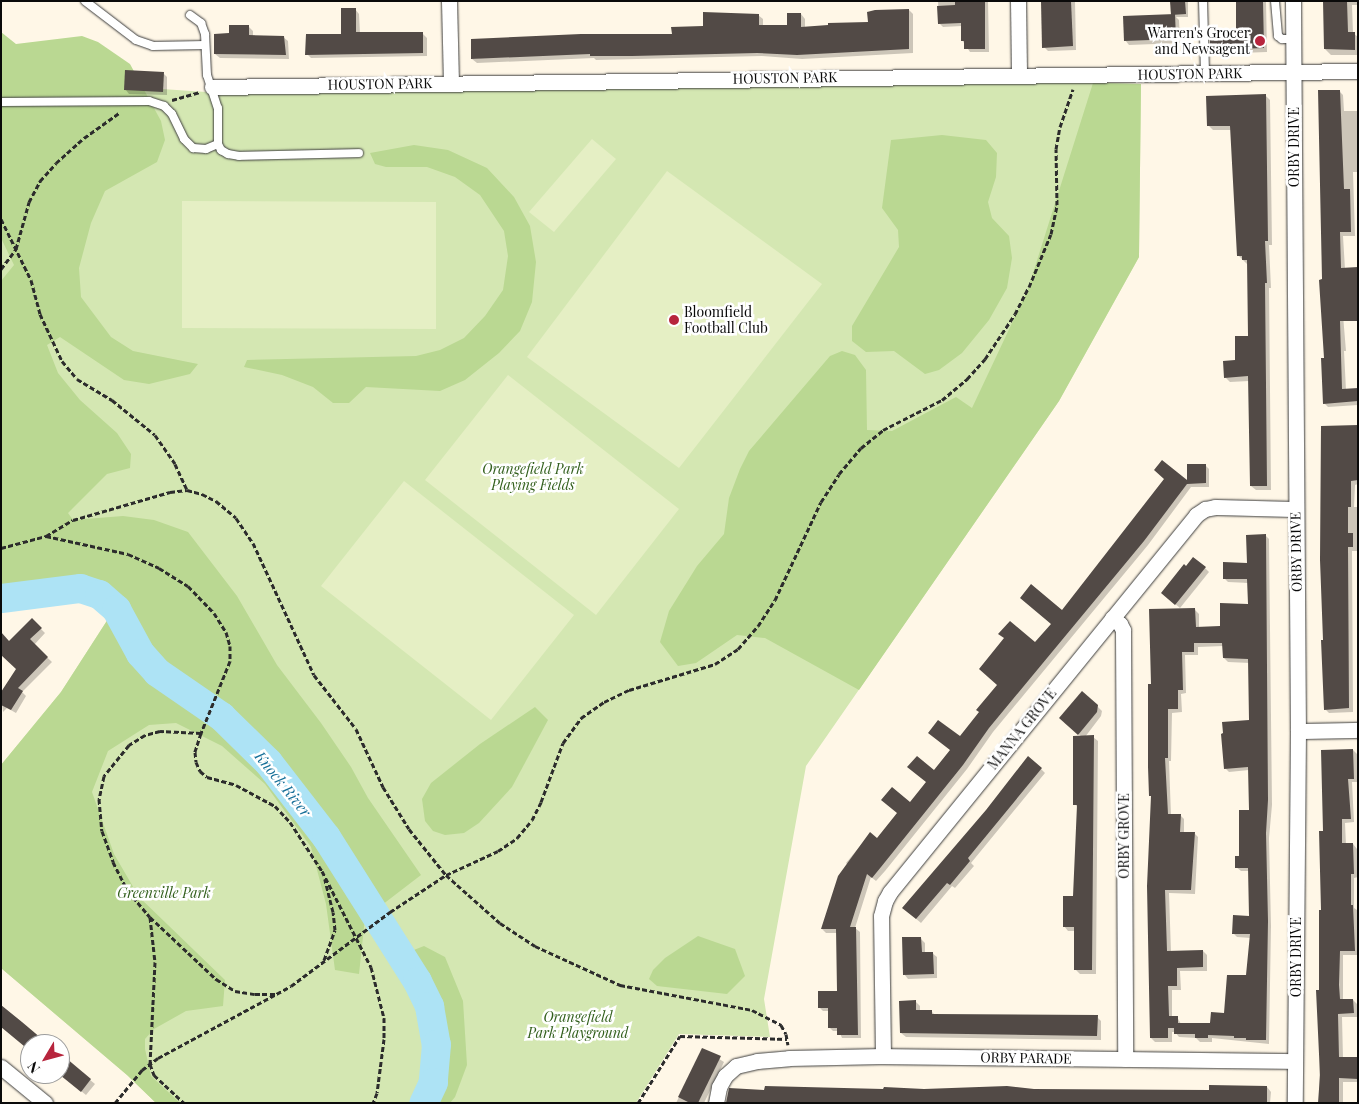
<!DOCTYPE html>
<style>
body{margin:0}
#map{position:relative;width:1359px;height:1104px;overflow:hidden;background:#fff7e7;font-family:"Playfair Display",serif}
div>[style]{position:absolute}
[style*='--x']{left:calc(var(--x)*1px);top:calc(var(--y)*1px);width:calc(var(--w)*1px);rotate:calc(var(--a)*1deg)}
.green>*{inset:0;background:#d4e7b2}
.forest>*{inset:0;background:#bad892}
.pitch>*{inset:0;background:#e5efc4}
.shadow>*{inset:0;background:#0003}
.river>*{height:29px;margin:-14.5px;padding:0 14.5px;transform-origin:14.5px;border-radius:14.5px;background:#ade3f5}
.building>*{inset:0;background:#524a46}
.path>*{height:3px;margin-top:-1.5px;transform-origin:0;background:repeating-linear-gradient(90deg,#2c2c2c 0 5px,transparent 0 7.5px)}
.roads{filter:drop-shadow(0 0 1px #3d3d3d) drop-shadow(0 0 1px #3d3d3d)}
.service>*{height:8px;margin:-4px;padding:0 4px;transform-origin:4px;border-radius:4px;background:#fff}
.minor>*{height:15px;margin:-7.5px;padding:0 7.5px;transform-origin:7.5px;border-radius:7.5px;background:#fff}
.dots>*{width:14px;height:14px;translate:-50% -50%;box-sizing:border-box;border:2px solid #fff;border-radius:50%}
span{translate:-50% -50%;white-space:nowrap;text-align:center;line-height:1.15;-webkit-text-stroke:5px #fff;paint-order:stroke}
.poi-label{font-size:14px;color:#0a0a0a}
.right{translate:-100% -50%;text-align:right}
.left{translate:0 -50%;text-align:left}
.street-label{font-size:14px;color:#0a0a0a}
.park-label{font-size:14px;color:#325f1c;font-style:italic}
.water-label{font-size:15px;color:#166f98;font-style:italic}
.frame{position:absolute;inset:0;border:2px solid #0a0a0a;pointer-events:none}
.north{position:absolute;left:20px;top:1034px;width:50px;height:50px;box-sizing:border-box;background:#fff;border:1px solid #9d9d9d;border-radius:50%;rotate:233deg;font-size:14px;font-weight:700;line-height:20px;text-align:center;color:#0a0a0a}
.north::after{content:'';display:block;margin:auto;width:18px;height:22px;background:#b7253d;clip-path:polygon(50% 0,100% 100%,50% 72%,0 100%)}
</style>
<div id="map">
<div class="green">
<i style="clip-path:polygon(1px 78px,206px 92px,1054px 81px,1141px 84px,1139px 257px,1059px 401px,806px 766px,764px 999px,770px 1037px,679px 1034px,636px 1103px,156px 1103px,127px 1075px,1px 968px,1px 765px,61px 692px,110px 616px,97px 601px,72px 596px,1px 607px)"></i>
</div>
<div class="forest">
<i style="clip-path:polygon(1px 32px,16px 44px,82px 36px,98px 42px,130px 64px,161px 121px,165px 140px,157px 162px,105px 191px,91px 223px,79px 268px,81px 297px,111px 337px,133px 351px,198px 364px,190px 374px,149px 384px,124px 380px,60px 337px,47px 345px,58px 373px,80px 400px,117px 433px,131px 454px,130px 468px,107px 474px,68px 513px,73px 520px,123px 516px,154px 520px,188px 532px,237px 596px,277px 665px,321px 723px,351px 767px,368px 798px,421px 875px,365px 918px,359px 974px,335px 970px,326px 904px,311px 847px,265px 784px,222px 746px,176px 723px,149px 725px,108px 751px,92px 792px,114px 854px,139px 897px,225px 980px,223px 1006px,186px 1011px,154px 1029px,145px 1039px,145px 1049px,151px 1076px,180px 1103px,156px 1103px,127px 1075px,1px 968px,1px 765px,61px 692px,110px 616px,97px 601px,1px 588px,1px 281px,14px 265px,1px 238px)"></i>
<i style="clip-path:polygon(1093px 83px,1141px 84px,1139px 257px,1059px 401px,859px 690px,765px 638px,737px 635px,696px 663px,678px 666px,660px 642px,669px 611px,697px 566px,724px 534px,729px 498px,740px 469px,749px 451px,830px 356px,842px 351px,855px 355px,866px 370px,867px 430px,892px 431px,956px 397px,972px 408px,1028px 289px)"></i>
<i style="clip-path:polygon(942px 135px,986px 140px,997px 153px,996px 177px,988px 202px,992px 218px,1009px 236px,1012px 258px,1007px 288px,989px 320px,962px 353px,939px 370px,925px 374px,894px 351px,866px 352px,852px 341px,852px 326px,899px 247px,898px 230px,882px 208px,891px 140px)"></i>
<i style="clip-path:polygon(414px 145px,448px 150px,487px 168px,514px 197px,530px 226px,536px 262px,532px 302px,520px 331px,499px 353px,465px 380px,440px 391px,366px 387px,349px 403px,333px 403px,313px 387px,282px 375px,244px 367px,247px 360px,416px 356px,440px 350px,464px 338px,485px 316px,503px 290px,508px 256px,504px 231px,480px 195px,455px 177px,427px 167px,386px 167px,375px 164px,370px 153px)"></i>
<i style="clip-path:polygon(535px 707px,548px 720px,512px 787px,479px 823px,464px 833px,445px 835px,433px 831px,425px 821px,422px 799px,431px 783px,480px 744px)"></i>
<i style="clip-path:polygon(698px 936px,735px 949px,745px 976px,727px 994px,657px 986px,649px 979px,653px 970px,665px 958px)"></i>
<i style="clip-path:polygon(424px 946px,445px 957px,463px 1001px,467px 1065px,455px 1097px,450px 1103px,423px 1103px,433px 1082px,436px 1044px,429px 1006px,401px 955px)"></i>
</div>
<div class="pitch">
<i style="clip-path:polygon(592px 139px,616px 159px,554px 232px,529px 212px)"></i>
<i style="clip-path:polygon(667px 171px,822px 284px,679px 468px,527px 357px)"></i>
<i style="clip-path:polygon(182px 201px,436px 202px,436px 329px,182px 328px)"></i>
<i style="clip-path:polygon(508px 375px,679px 509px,596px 615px,425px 480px)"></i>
<i style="clip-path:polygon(404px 481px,574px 615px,491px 720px,321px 586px)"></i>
</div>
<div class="shadow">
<i style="clip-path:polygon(938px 1px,988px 1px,989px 52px,970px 52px,962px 40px,962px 26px,943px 27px,939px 23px)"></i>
<i style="clip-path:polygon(1042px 1px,1075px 1px,1076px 50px,1048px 51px,1044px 47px)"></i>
<i style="clip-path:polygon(1171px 1px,1188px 1px,1188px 17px,1176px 17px,1179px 20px,1180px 43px,1129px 45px,1125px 40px,1174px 16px)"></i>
<i style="clip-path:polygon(1237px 1px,1266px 1px,1267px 52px,1215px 54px,1211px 50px,1238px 37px)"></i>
<i style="clip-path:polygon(1324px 1px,1358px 1px,1358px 5px,1352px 5px,1353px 33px,1358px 37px,1358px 55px,1331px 55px,1325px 49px)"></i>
<i style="clip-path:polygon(355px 9px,359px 14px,360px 33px,422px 33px,427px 38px,427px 56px,311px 58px,307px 54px,343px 35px)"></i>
<i style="clip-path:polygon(909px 10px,913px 14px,913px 53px,802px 59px,762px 56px,596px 60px,594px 58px,477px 63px,472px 59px,702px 34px,758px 15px,763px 19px,763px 27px,788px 26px,801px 14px,805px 19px,805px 28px,869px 23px)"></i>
<i style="clip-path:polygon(248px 26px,253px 31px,253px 37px,283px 37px,288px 41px,289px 59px,220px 58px,215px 54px,231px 35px)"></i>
<i style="clip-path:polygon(163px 73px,167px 77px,167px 95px,129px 94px,125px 89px)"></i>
<i style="clip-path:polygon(1339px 91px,1343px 95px,1344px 111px,1358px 111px,1358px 172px,1353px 172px,1355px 236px,1343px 236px,1345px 269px,1328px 291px)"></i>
<i style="clip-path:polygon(1265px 95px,1270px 100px,1272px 245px,1269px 245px,1271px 288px,1269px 288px,1271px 490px,1256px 490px,1251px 486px,1249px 381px,1230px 382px,1225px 377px,1249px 337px,1248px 265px,1238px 255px,1232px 130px,1213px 130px,1209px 126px)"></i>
<i style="clip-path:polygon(1323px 310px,1343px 315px,1346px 351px,1344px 351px,1346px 390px,1358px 389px,1358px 405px,1328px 407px,1324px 403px,1326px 359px)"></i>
<i style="clip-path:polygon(1358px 427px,1358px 484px,1355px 485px,1354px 507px,1358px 507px,1357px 551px,1352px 551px,1353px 712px,1329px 713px,1325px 709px,1325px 641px)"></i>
<i style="clip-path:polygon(1205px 465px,1209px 469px,1209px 487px,1191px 487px,1148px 545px,993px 732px,967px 769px,885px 871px,876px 881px,871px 877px,855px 928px,860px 932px,861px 1038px,842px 1038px,839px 1031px,833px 1031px,829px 1027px,829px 1011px,823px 1011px,820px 1008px,839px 992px,837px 933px,826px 933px,822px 929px,839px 876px,848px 865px,846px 863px,870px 834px,878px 840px,910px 803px,1062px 612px)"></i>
<i style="clip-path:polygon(evenodd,1265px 535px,1269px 539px,1272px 805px,1269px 838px,1271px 926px,1269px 1044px,1212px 1038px,1212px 1042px,1200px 1042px,1196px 1038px,1179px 1037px,1175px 1032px,1172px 1032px,1172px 1042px,1155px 1042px,1151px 1038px,1153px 798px,1150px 795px,1152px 686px,1195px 610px,1199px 614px,1199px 628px,1221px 627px,1250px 605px,1249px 583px,1228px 582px,1224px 578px,1248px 564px,1265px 535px,1224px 646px,1224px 658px,1228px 662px,1250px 663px,1250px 721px,1225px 768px,1229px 772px,1249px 770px,1250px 811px,1236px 867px,1241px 871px,1249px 871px,1250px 917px,1233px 933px,1237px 937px,1251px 938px,1247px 977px,1226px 1014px,1211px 1024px,1181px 1024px,1177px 1017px,1172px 1017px,1172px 990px,1181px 990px,1180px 971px,1207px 971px,1207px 955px,1203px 951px,1171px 952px,1169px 893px,1195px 894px,1198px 837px,1194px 833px,1184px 833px,1184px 819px,1180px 815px,1171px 815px,1169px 761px,1171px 761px,1172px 713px,1182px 712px,1181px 694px,1186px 693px,1185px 655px,1198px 655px,1198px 647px,1224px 646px)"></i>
<i style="clip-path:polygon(1205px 568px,1209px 572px,1180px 608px,1167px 597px)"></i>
<i style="clip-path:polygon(32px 620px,45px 633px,34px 645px,52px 662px,22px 692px,26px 696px,16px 713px,7px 708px,3px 712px,1px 695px,18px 669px,9px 642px)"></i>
<i style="clip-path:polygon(1097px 706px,1102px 711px,1101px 716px,1085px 737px,1093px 737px,1098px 741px,1096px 974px,1080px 974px,1075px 969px,1075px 931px,1068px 931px,1064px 926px,1075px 897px,1078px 808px,1075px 804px,1082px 737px,1065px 723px)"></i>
<i style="clip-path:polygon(1353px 750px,1357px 754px,1358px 782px,1352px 782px,1354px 822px,1345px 823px,1346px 845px,1353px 844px,1357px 849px,1358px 877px,1354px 878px,1354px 908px,1357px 910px,1358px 955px,1343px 955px,1343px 1000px,1353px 1000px,1357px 1004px,1357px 1017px,1342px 1017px,1343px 1058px,1358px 1059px,1358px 1082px,1343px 1082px,1343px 1103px,1319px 1103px,1324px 832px)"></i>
<i style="clip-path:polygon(1041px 769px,1045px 773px,971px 863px,974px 866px,955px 888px,952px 886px,921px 923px,908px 912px)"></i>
<i style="clip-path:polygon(920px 938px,925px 943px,925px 953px,932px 953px,937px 957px,937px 978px,908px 979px,904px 974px)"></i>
<i style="clip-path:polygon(916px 1002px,920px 1006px,920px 1011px,931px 1011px,935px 1015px,1097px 1017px,1101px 1021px,1101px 1040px,906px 1037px,901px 1033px)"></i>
<i style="clip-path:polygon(703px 1049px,724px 1062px,704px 1103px,676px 1103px)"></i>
<i style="clip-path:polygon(60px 1055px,95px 1084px,86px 1095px,60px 1074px)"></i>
<i style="clip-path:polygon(1267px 1087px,1271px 1092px,1270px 1103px,728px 1103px,766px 1092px,1157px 1090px,1159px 1092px,1211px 1092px)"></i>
</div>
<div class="river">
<i style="--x:1;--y:598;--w:80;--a:-7.2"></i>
<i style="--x:80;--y:588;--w:20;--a:18"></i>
<i style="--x:99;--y:594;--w:23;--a:41"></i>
<i style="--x:116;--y:609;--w:50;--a:61.4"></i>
<i style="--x:140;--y:653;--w:25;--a:48"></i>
<i style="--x:157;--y:672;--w:78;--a:34.5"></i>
<i style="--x:221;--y:716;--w:66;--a:44.4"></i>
<i style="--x:268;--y:762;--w:95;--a:52.3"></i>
<i style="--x:326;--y:837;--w:170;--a:57.7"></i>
<i style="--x:417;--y:981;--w:28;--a:64"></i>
<i style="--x:429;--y:1006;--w:39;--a:80"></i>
<i style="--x:436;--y:1044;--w:38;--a:95"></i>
<i style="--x:433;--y:1082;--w:23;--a:115"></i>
</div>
<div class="building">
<i style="clip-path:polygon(955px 1px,985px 1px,985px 49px,964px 49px,964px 41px,961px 41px,961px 23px,938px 24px,937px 6px,955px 5px)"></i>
<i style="clip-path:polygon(1041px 1px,1071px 1px,1073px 46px,1042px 48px)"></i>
<i style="clip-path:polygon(1170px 1px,1185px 1px,1186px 14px,1171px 15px)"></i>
<i style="clip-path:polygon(1236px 1px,1263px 1px,1264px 48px,1210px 50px,1210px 36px,1236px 35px)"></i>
<i style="clip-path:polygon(1323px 1px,1347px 1px,1348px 32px,1355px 32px,1355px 50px,1324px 49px)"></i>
<i style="clip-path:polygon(341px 8px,356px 8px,356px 32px,423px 32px,423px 53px,305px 55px,306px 34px,341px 34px)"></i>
<i style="clip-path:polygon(909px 9px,909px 49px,797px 55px,757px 53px,632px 56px,590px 56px,590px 54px,471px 59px,471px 39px,581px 34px,672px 34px,671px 27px,703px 26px,703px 12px,759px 14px,759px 25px,787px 25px,787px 13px,801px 13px,801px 27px,828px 25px,828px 23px,868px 22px,867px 12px,875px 10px)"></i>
<i style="clip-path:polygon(1175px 14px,1176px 39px,1124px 41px,1123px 16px)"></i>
<i style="clip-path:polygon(229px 25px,249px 25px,249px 35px,284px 36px,286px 55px,214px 54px,214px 34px,229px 33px)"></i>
<i style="clip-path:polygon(125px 70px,164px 72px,163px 92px,124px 90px)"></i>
<i style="clip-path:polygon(1318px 90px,1340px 90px,1344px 189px,1350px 189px,1351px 232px,1340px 232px,1341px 268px,1358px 267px,1358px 321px,1340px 321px,1342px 389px,1358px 388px,1358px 401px,1323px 404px,1321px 358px,1324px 358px,1319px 280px,1322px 279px)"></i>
<i style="clip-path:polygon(1266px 94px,1268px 241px,1265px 241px,1267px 283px,1265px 283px,1267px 486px,1250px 486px,1248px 376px,1224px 378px,1223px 361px,1235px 360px,1235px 336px,1248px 336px,1247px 260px,1242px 260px,1242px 256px,1237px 256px,1230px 126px,1207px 126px,1206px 96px)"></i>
<i style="clip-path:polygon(1358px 425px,1358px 480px,1351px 481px,1351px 507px,1348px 507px,1348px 533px,1353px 533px,1353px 547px,1348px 547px,1349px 708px,1324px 710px,1321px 640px,1323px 640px,1320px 560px,1321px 426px)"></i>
<i style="clip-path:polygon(1162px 460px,1187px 480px,1187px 464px,1206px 464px,1206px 483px,1187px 484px,1144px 541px,989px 728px,963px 765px,881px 867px,872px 878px,867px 874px,850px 927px,856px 927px,858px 1035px,837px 1035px,837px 1028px,828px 1028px,828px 1008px,818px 1008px,818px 991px,837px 991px,836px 929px,821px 929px,838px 876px,870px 832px,877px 838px,897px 813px,881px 800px,892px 787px,910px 802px,926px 782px,907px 767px,917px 756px,934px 770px,950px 750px,928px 733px,938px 720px,960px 736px,979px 712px,976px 710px,997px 685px,979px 669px,1004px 638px,998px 634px,1010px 621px,1035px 642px,1051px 624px,1020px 598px,1031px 584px,1062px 610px,1164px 479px,1154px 470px)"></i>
<i style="clip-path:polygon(evenodd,1266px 534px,1268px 800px,1266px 833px,1268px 921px,1266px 1040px,1246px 1040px,1246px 1038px,1234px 1038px,1234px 1036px,1208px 1035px,1208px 1038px,1195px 1038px,1195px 1034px,1174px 1034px,1174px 1028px,1168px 1028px,1168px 1038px,1150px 1038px,1147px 886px,1151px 796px,1149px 796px,1148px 767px,1148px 684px,1151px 684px,1149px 609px,1195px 608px,1196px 627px,1220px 626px,1220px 603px,1248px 604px,1247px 579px,1223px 579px,1223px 562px,1247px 563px,1246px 535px,1266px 534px,1194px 643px,1222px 643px,1223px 658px,1248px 659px,1249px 720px,1222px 722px,1223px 733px,1221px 734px,1224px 769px,1248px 767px,1249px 810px,1239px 810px,1239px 856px,1235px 856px,1235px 868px,1248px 868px,1249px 916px,1233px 915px,1232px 934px,1250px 934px,1246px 975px,1227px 975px,1224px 1013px,1211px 1012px,1210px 1023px,1178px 1023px,1178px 1016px,1169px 1016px,1168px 986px,1177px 986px,1177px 968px,1203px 967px,1203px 950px,1167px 951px,1165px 890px,1191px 890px,1195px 832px,1180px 832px,1181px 814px,1168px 814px,1165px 758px,1168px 758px,1168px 709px,1178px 709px,1178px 690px,1183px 690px,1182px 652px,1194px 652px,1194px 643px)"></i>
<i style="clip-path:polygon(1193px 557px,1206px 567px,1175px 605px,1161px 593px,1184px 564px,1186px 566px)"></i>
<i style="clip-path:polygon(32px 618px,42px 628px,30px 639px,48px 657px,18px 688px,23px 691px,11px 710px,1px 705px,1px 692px,16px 669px,1px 655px,1px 632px,9px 641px)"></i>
<i style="clip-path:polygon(1082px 691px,1098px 705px,1097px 712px,1078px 735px,1059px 718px)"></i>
<i style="clip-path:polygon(1094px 735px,1092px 970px,1074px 970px,1074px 927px,1063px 927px,1063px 896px,1073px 896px,1077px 805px,1073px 805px,1073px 736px)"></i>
<i style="clip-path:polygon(1353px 749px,1354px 779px,1348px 779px,1351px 819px,1342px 819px,1342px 843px,1353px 843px,1354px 874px,1351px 874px,1351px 905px,1353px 905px,1355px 951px,1340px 951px,1339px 985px,1340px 999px,1353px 999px,1354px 1013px,1338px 1014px,1339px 1057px,1358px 1057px,1358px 1079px,1339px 1078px,1339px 1103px,1318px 1103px,1320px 1075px,1316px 990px,1319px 990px,1319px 910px,1321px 910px,1319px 831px,1323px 831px,1321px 750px)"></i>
<i style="clip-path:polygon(1028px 756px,1042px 768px,968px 858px,970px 861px,950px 885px,947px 883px,916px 919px,902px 908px,986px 810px)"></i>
<i style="clip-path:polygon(902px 937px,921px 937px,922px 952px,933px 952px,934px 974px,903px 975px)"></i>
<i style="clip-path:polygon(916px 1000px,916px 1010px,932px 1010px,932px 1014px,1098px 1015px,1097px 1036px,900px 1033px,899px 1001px)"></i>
<i style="clip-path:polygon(1px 1005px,22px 1022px,48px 1044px,30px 1044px,30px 1051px,1px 1027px)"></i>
<i style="clip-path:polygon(702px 1048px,721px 1056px,698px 1103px,690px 1103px,678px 1097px)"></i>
<i style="clip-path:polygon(60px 1053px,91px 1079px,81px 1092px,60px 1075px)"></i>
<i style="clip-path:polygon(1209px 1085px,1267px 1086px,1267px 1103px,726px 1103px,729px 1088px,764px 1090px,765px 1086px,883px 1089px,884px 1087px,924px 1089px,1007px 1086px,1034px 1089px,1209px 1090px)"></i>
</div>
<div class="path">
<i style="--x:172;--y:100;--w:29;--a:-16"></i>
<i style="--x:1;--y:219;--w:68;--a:63.8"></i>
<i style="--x:31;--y:280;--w:35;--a:75"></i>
<i style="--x:40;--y:314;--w:52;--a:64.9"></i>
<i style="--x:62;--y:361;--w:23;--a:50"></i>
<i style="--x:77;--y:379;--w:41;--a:31"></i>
<i style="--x:112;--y:400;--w:55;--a:39.1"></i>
<i style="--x:155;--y:435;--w:35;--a:55"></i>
<i style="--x:175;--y:464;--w:29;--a:65"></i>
<i style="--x:1;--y:269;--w:25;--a:-53"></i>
<i style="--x:16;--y:249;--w:49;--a:-74.5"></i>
<i style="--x:29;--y:202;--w:24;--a:-62"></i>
<i style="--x:40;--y:181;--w:24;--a:-48"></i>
<i style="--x:56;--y:163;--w:38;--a:-42"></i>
<i style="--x:84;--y:138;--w:43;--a:-35.5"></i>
<i style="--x:46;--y:536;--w:31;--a:-31"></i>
<i style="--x:73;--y:520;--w:101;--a:-16.1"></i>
<i style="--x:170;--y:492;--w:17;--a:-7"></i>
<i style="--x:187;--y:490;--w:16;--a:15"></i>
<i style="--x:202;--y:494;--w:16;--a:27"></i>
<i style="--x:216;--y:501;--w:26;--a:40"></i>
<i style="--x:236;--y:518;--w:30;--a:56"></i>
<i style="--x:253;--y:543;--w:145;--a:65.2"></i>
<i style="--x:314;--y:675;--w:68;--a:52.1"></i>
<i style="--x:356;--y:729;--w:64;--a:65"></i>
<i style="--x:383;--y:787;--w:49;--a:58.2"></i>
<i style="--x:409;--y:829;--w:59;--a:51.2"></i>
<i style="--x:446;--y:875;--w:72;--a:41.6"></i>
<i style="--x:500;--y:923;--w:42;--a:33.3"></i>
<i style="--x:535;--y:946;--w:94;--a:24.6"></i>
<i style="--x:620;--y:985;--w:134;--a:10.7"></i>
<i style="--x:752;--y:1010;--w:33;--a:27"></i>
<i style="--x:781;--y:1025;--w:10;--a:61"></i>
<i style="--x:786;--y:1034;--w:11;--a:80"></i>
<i style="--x:1;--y:548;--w:47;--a:-14.9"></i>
<i style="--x:46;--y:536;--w:84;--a:12.4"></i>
<i style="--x:128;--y:554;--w:34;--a:24"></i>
<i style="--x:159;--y:568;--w:34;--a:32"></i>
<i style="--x:188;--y:586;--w:37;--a:46"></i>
<i style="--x:214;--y:613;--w:22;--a:58"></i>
<i style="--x:226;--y:632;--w:15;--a:74"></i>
<i style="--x:230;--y:646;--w:15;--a:90"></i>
<i style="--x:230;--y:661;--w:78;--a:111.9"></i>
<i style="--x:201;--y:733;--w:20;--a:108"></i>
<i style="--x:195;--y:752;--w:10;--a:84"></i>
<i style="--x:196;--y:762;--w:10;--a:66"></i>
<i style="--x:200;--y:771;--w:9;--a:41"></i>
<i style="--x:207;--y:777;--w:30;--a:15"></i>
<i style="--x:236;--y:785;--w:44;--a:28.3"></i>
<i style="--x:275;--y:806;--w:22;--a:47"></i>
<i style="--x:290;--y:822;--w:59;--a:56.9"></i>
<i style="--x:322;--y:871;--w:108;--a:63"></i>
<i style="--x:371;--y:967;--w:53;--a:75.7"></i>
<i style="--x:384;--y:1018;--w:21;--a:90"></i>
<i style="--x:384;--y:1039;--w:54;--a:97.4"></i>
<i style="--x:377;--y:1093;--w:11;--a:112"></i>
<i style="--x:201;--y:733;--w:41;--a:-177.2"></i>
<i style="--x:160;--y:731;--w:16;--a:165"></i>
<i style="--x:145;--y:735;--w:19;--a:148"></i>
<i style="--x:129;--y:745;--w:40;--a:129"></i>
<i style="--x:104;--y:776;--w:24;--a:102"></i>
<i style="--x:99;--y:799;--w:32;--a:85"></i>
<i style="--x:102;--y:831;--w:33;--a:70"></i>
<i style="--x:113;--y:862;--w:33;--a:63"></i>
<i style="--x:128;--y:891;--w:34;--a:50"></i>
<i style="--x:150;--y:917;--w:91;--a:43.2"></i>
<i style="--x:216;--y:979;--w:22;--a:32"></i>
<i style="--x:235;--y:991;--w:20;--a:9"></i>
<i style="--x:255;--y:994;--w:21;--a:0"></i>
<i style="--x:150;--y:917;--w:45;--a:83.7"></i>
<i style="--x:155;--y:962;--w:102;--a:92.8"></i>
<i style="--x:150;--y:1064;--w:12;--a:70"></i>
<i style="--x:154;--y:1075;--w:41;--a:43"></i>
<i style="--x:324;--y:960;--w:32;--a:-70"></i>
<i style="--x:335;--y:930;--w:18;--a:-96"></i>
<i style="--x:333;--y:912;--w:34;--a:-104"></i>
<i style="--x:115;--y:1103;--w:43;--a:-50.7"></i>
<i style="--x:142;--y:1070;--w:20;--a:-37"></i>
<i style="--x:158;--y:1058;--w:151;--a:-28.4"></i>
<i style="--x:291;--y:986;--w:124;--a:-36.8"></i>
<i style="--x:390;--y:912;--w:67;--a:-33.5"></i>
<i style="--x:446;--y:875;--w:57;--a:-24.8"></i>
<i style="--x:498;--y:851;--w:23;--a:-34"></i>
<i style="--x:517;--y:838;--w:23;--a:-50"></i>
<i style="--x:532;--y:820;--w:20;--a:-63"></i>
<i style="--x:541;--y:802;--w:63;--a:-69.6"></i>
<i style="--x:563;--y:743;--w:31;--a:-54"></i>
<i style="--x:581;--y:718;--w:28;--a:-35"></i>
<i style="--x:604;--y:702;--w:28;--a:-26"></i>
<i style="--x:629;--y:690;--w:90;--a:-16.8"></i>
<i style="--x:715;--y:664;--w:27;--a:-33"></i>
<i style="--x:738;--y:649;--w:30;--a:-49"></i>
<i style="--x:758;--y:626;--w:31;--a:-57"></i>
<i style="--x:775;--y:600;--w:108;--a:-64.9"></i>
<i style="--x:821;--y:502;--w:33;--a:-57"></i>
<i style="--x:839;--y:474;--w:34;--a:-50"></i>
<i style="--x:861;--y:448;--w:28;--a:-39"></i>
<i style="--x:883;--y:430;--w:66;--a:-27"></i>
<i style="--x:942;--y:400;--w:33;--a:-40"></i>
<i style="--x:967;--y:379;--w:27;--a:-48"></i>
<i style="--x:985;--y:359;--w:54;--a:-56.3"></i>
<i style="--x:1015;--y:314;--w:30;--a:-63"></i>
<i style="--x:1029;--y:287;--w:57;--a:-67.5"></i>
<i style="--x:1051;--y:234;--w:30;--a:-78"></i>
<i style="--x:1057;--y:205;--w:56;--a:-91"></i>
<i style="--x:1056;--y:149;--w:22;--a:-80"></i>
<i style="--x:1060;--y:127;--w:40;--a:-71.1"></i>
<i style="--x:638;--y:1103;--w:79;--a:-57.9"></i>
<i style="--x:680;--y:1036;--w:107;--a:1.6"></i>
</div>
<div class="roads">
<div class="service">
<i style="--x:85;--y:1;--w:64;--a:37.4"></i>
<i style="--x:136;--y:40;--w:18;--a:19"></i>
<i style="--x:153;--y:46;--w:52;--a:-1.1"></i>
<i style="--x:1203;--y:1;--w:73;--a:88.4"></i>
<i style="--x:1275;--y:1;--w:35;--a:85"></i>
<i style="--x:1278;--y:36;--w:5;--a:37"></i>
<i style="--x:1282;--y:39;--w:11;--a:0"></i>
<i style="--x:190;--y:15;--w:14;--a:36"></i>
<i style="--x:201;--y:23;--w:12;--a:70"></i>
<i style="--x:205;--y:34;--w:41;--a:87.2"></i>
<i style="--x:207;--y:75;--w:35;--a:72"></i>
<i style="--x:218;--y:108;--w:36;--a:90"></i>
<i style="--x:218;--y:144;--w:7;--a:63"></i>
<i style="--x:221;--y:150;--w:8;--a:30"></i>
<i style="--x:228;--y:154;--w:11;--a:10"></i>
<i style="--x:239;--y:156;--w:120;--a:-1.4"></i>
<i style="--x:1;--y:102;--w:148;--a:-0.4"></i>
<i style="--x:149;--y:101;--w:16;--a:18"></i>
<i style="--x:164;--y:106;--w:11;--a:45"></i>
<i style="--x:172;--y:114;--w:28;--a:64"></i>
<i style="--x:184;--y:139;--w:13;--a:45"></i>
<i style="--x:193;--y:148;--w:13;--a:4"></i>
<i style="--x:206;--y:149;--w:13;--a:-23"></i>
</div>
<div class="minor">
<i style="--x:449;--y:1;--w:82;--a:88.6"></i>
<i style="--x:1018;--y:1;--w:75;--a:89.2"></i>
<i style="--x:1293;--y:1;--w:730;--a:89.61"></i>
<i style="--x:1298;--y:731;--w:372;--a:90.5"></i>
<i style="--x:212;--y:87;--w:1146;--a:-0.8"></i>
<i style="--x:1112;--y:618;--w:10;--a:37"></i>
<i style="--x:1120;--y:624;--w:7;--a:63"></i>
<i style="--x:1123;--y:630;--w:429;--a:89.7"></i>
<i style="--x:1298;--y:731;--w:60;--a:-1"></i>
<i style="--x:883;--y:1056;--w:140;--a:-90.8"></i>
<i style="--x:881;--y:916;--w:16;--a:-75"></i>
<i style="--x:885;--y:901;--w:10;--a:-61"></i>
<i style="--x:890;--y:892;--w:486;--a:-50.9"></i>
<i style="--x:1196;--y:515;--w:11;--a:-34"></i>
<i style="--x:1205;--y:509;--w:10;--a:-11"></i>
<i style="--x:1215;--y:507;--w:80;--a:1.4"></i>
<i style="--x:1;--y:1067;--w:57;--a:39.3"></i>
<i style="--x:716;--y:1103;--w:16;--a:-79"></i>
<i style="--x:719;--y:1087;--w:13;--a:-61"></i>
<i style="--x:725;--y:1076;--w:15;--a:-42"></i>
<i style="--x:736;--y:1066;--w:22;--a:-13"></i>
<i style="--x:757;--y:1061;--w:32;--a:-5"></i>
<i style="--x:789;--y:1058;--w:94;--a:-1.2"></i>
<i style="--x:883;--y:1056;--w:412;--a:0.7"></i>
</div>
</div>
<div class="dots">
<i style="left:1260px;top:41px;background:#b7253d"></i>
<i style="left:674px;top:320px;background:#b7253d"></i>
</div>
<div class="poi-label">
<span class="right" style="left:1250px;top:41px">Warren's Grocer<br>and Newsagent</span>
<span class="left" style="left:684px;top:320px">Bloomfield<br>Football Club</span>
</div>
<div class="street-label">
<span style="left:1190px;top:74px;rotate:-1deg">HOUSTON PARK</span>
<span style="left:785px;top:78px;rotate:-1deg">HOUSTON PARK</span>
<span style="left:380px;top:84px;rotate:-1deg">HOUSTON PARK</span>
<span style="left:1294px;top:147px;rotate:-90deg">ORBY DRIVE</span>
<span style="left:1296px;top:552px;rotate:-91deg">ORBY DRIVE</span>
<span style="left:1022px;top:729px;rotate:-51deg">MANNA GROVE</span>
<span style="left:1124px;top:836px;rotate:-90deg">ORBY GROVE</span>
<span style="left:1296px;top:957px;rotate:-90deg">ORBY DRIVE</span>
<span style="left:1026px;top:1058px;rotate:1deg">ORBY PARADE</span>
</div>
<div class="park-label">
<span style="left:533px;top:477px">Orangefield Park<br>Playing Fields</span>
<span style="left:164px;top:893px">Greenville Park</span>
<span style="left:578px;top:1025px">Orangefield<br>Park Playground</span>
</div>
<div class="water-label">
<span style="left:283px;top:784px;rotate:51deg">Knock River</span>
</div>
<div class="frame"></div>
<div class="north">N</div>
</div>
